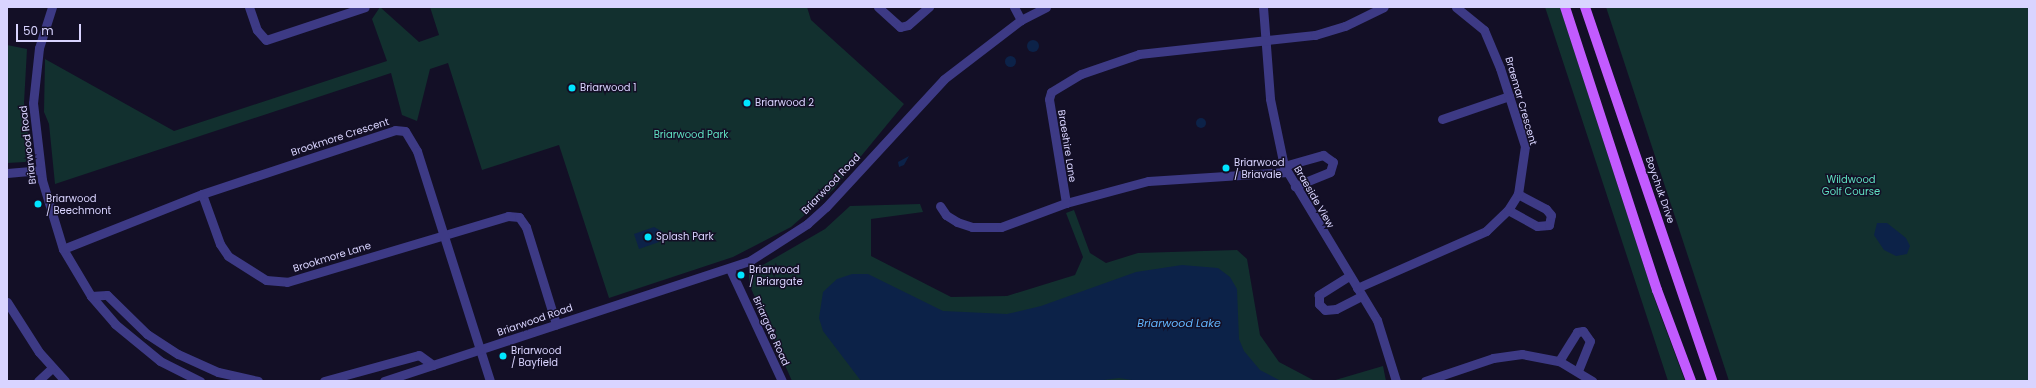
<!DOCTYPE html>
<style>
body{margin:0}
#map{position:relative;width:2036px;height:388px;overflow:hidden;background:#130f26;font-family:Poppins,sans-serif}
div>[style]{position:absolute}
[style*='--x']{left:calc(var(--x)*1px);top:calc(var(--y)*1px);width:calc(var(--w)*1px);rotate:calc(var(--a)*1deg)}
.green>*{inset:0;background:#12302f}
.water>*{inset:0;background:#0c2248}
.round{border-radius:50%}
.minor>*{height:9px;margin:-4.5px;padding:0 4.5px;transform-origin:4.5px;border-radius:4.5px;background:#3d3a85}
.major>*{height:10px;margin:-5px;padding:0 5px;transform-origin:5px;border-radius:5px;background:#c25bff}
.dots>*{width:11px;height:11px;translate:-50% -50%;box-sizing:border-box;border:2px solid #130f26;border-radius:50%}
span{translate:-50% -50%;white-space:nowrap;text-align:center;line-height:1.15;-webkit-text-stroke:3px #130f26;paint-order:stroke}
.poi-label{font-size:10px;color:#d9d4ff}
.left{translate:0 -50%;text-align:left}
.street-label{font-size:10px;color:#d9d4ff}
.park-label{font-size:10px;color:#5fe0c0}
.water-label{font-size:11px;color:#62b6ff;font-style:italic}
.frame{position:absolute;inset:0;border:8px solid #d9d4ff;pointer-events:none}
.scale{position:absolute;left:16px;top:24px;width:65px;height:18px;box-sizing:border-box;border:2px solid #d9d4ff;border-top:0;padding-left:5px;font-size:12px;line-height:14px;white-space:nowrap;color:#d9d4ff;-webkit-text-stroke:3px #130f26;paint-order:stroke}
</style>
<div id="map">
<div class="green">
<i style="clip-path:polygon(380px 7px,419px 42px,439px 35px,430px 7px,807px 7px,811px 20px,904px 104px,834px 189px,791px 227px,733px 257px,609px 298px,559px 145px,482px 170px,448px 63px,430px 69px,417px 121px,402px 115px,391px 73px,55px 184px,49px 124px,44px 112px,45px 59px,174px 131px,387px 61px,372px 19px)"></i>
<i style="clip-path:polygon(1545px 7px,1560px 7px,1656px 303px,1685px 381px,1668px 381px)"></i>
<i style="clip-path:polygon(1606px 7px,2029px 7px,2029px 381px,1729px 381px)"></i>
<i style="clip-path:polygon(7px 45px,27px 49px,24px 103px,30px 151px,30px 159px,25px 162px,7px 163px)"></i>
<i style="clip-path:polygon(920px 204px,923px 212px,871px 219px,871px 256px,951px 297px,1007px 296px,1075px 275px,1083px 257px,1066px 213px,1074px 210px,1090px 253px,1106px 263px,1138px 253px,1237px 250px,1247px 259px,1260px 335px,1279px 362px,1315px 381px,792px 381px,749px 284px,749px 273px,825px 229px,850px 206px)"></i>
<i style="clip-path:polygon(1383px 366px,1386px 381px,1332px 381px)"></i>
</div>
<div class="water">
<i class="round" style="left:1027px;top:40px;width:12px;height:12px"></i>
<i class="round" style="left:1004.5px;top:55.5px;width:11px;height:11px"></i>
<i class="round" style="left:1196px;top:118px;width:10px;height:10px"></i>
<i style="clip-path:polygon(909px 156px,904px 165px,899px 167px,898px 162px)"></i>
<i style="clip-path:polygon(1877px 223px,1887px 223px,1906px 238px,1910px 246px,1907px 254px,1896px 256px,1884px 250px,1874px 235px)"></i>
<i style="clip-path:polygon(654px 227px,663px 232px,659px 242px,639px 249px,634px 234px)"></i>
<i style="clip-path:polygon(1182px 265px,1218px 268px,1230px 277px,1237px 289px,1239px 339px,1244px 351px,1260px 370px,1281px 381px,1138px 381px,1119px 378px,1096px 381px,861px 381px,823px 331px,819px 318px,823px 292px,837px 279px,852px 274px,868px 274px,943px 311px,1007px 314px,1041px 306px,1136px 272px)"></i>
</div>
<div class="minor">
<i style="--x:52;--y:7;--w:43;--a:107.6"></i>
<i style="--x:39;--y:48;--w:55;--a:96.2"></i>
<i style="--x:33;--y:103;--w:78;--a:83.3"></i>
<i style="--x:42;--y:180;--w:72;--a:73.1"></i>
<i style="--x:63;--y:249;--w:55;--a:59.2"></i>
<i style="--x:91;--y:296;--w:37;--a:49"></i>
<i style="--x:115;--y:324;--w:58;--a:39.4"></i>
<i style="--x:160;--y:361;--w:45;--a:26.6"></i>
<i style="--x:249;--y:7;--w:24;--a:71"></i>
<i style="--x:257;--y:30;--w:13;--a:48"></i>
<i style="--x:266;--y:40;--w:104;--a:-18.4"></i>
<i style="--x:878;--y:7;--w:30;--a:42"></i>
<i style="--x:900;--y:27;--w:8;--a:-14"></i>
<i style="--x:908;--y:25;--w:28;--a:-41"></i>
<i style="--x:1014;--y:7;--w:15;--a:62"></i>
<i style="--x:1263;--y:7;--w:92;--a:85.6"></i>
<i style="--x:1270;--y:99;--w:68;--a:78.2"></i>
<i style="--x:1284;--y:166;--w:180;--a:58.9"></i>
<i style="--x:1377;--y:320;--w:64;--a:72.7"></i>
<i style="--x:1442;--y:119;--w:71;--a:-18.9"></i>
<i style="--x:1284;--y:166;--w:41;--a:-15.8"></i>
<i style="--x:1323;--y:155;--w:12;--a:35"></i>
<i style="--x:1333;--y:162;--w:10;--a:107"></i>
<i style="--x:1330;--y:172;--w:38;--a:158"></i>
<i style="--x:1287;--y:172;--w:139;--a:176.3"></i>
<i style="--x:1148;--y:181;--w:85;--a:165"></i>
<i style="--x:1066;--y:203;--w:105;--a:-99.3"></i>
<i style="--x:1049;--y:99;--w:7;--a:-74"></i>
<i style="--x:1051;--y:92;--w:35;--a:-31"></i>
<i style="--x:1081;--y:74;--w:61;--a:-19"></i>
<i style="--x:1139;--y:54;--w:177;--a:-6.2"></i>
<i style="--x:1315;--y:35;--w:31;--a:-17"></i>
<i style="--x:1345;--y:26;--w:43;--a:-26"></i>
<i style="--x:7;--y:173;--w:33;--a:-5"></i>
<i style="--x:202;--y:194;--w:53;--a:70.2"></i>
<i style="--x:220;--y:244;--w:14;--a:56"></i>
<i style="--x:228;--y:256;--w:45;--a:32.3"></i>
<i style="--x:266;--y:280;--w:21;--a:5"></i>
<i style="--x:287;--y:282;--w:231;--a:-16.6"></i>
<i style="--x:508;--y:216;--w:11;--a:5"></i>
<i style="--x:519;--y:217;--w:12;--a:55"></i>
<i style="--x:526;--y:227;--w:102;--a:72.8"></i>
<i style="--x:940;--y:206;--w:11;--a:56"></i>
<i style="--x:946;--y:215;--w:13;--a:32"></i>
<i style="--x:957;--y:222;--w:16;--a:18"></i>
<i style="--x:972;--y:227;--w:29;--a:0"></i>
<i style="--x:1001;--y:227;--w:69;--a:-20.3"></i>
<i style="--x:1508;--y:210;--w:33;--a:29"></i>
<i style="--x:1537;--y:226;--w:12;--a:-5"></i>
<i style="--x:1549;--y:225;--w:10;--a:-79"></i>
<i style="--x:1551;--y:215;--w:8;--a:-130"></i>
<i style="--x:1546;--y:209;--w:32;--a:-152"></i>
<i style="--x:63;--y:249;--w:149;--a:-21.6"></i>
<i style="--x:202;--y:194;--w:203;--a:-18.3"></i>
<i style="--x:395;--y:130;--w:10;--a:6"></i>
<i style="--x:405;--y:131;--w:23;--a:59"></i>
<i style="--x:417;--y:151;--w:241;--a:72.4"></i>
<i style="--x:730;--y:269;--w:123;--a:65.1"></i>
<i style="--x:1349;--y:276;--w:36;--a:148"></i>
<i style="--x:1319;--y:295;--w:9;--a:90"></i>
<i style="--x:1319;--y:304;--w:8;--a:45"></i>
<i style="--x:1325;--y:310;--w:11;--a:-5"></i>
<i style="--x:1336;--y:309;--w:28;--a:-27"></i>
<i style="--x:1357;--y:288;--w:141;--a:-23.8"></i>
<i style="--x:1486;--y:231;--w:30;--a:-44"></i>
<i style="--x:1508;--y:210;--w:19;--a:-58"></i>
<i style="--x:1518;--y:194;--w:49;--a:-81.7"></i>
<i style="--x:1525;--y:146;--w:82;--a:-107.8"></i>
<i style="--x:1500;--y:68;--w:41;--a:-112.8"></i>
<i style="--x:1484;--y:30;--w:36;--a:-141"></i>
<i style="--x:91;--y:296;--w:16;--a:-4"></i>
<i style="--x:107;--y:295;--w:56;--a:44.3"></i>
<i style="--x:147;--y:334;--w:37;--a:33"></i>
<i style="--x:178;--y:354;--w:44;--a:24.2"></i>
<i style="--x:218;--y:372;--w:41;--a:12.7"></i>
<i style="--x:7;--y:302;--w:59;--a:57.4"></i>
<i style="--x:39;--y:352;--w:39;--a:48"></i>
<i style="--x:1559;--y:361;--w:34;--a:-58"></i>
<i style="--x:1577;--y:332;--w:6;--a:-9"></i>
<i style="--x:1583;--y:331;--w:12;--a:55"></i>
<i style="--x:1590;--y:341;--w:31;--a:112"></i>
<i style="--x:38;--y:381;--w:18;--a:-43"></i>
<i style="--x:324;--y:381;--w:98;--a:-15.3"></i>
<i style="--x:419;--y:355;--w:17;--a:36"></i>
<i style="--x:384;--y:381;--w:386;--a:-18.2"></i>
<i style="--x:751;--y:260;--w:67;--a:-32.7"></i>
<i style="--x:807;--y:224;--w:25;--a:-42"></i>
<i style="--x:826;--y:207;--w:174;--a:-47.3"></i>
<i style="--x:944;--y:79;--w:97;--a:-37.5"></i>
<i style="--x:1021;--y:20;--w:28;--a:-27"></i>
<i style="--x:1425;--y:381;--w:72;--a:-18.7"></i>
<i style="--x:1493;--y:358;--w:29;--a:-8"></i>
<i style="--x:1522;--y:354;--w:38;--a:11"></i>
<i style="--x:1559;--y:361;--w:39;--a:31"></i>
</div>
<div class="major">
<i style="--x:1565;--y:7;--w:298;--a:72"></i>
<i style="--x:1657;--y:290;--w:97;--a:69.5"></i>
<i style="--x:1585;--y:7;--w:395;--a:71.2"></i>
</div>
<div class="dots">
<i style="left:572px;top:88px;background:#00e5ff"></i>
<i style="left:747px;top:103px;background:#00e5ff"></i>
<i style="left:1226px;top:168px;background:#00e5ff"></i>
<i style="left:38px;top:204px;background:#00e5ff"></i>
<i style="left:648px;top:237px;background:#00e5ff"></i>
<i style="left:741px;top:275px;background:#00e5ff"></i>
<i style="left:503px;top:356px;background:#00e5ff"></i>
</div>
<div class="poi-label">
<span class="left" style="left:580px;top:88px">Briarwood 1</span>
<span class="left" style="left:755px;top:103px">Briarwood 2</span>
<span class="left" style="left:1234px;top:168px">Briarwood<br>/ Briavale</span>
<span class="left" style="left:46px;top:204px">Briarwood<br>/ Beechmont</span>
<span class="left" style="left:656px;top:237px">Splash Park</span>
<span class="left" style="left:749px;top:275px">Briarwood<br>/ Briargate</span>
<span class="left" style="left:511px;top:356px">Briarwood<br>/ Bayfield</span>
</div>
<div class="street-label">
<span style="left:1521px;top:101px;rotate:74deg">Braemar Crescent</span>
<span style="left:340px;top:137px;rotate:-18deg">Brookmore Crescent</span>
<span style="left:28px;top:145px;rotate:-97deg">Briarwood Road</span>
<span style="left:1067px;top:146px;rotate:81deg">Braeshire Lane</span>
<span style="left:831px;top:184px;rotate:-46deg">Briarwood Road</span>
<span style="left:1660px;top:190px;rotate:71deg">Boychuk Drive</span>
<span style="left:1314px;top:197px;rotate:60deg">Braeside View</span>
<span style="left:332px;top:257px;rotate:-17deg">Brookmore Lane</span>
<span style="left:535px;top:320px;rotate:-19deg">Briarwood Road</span>
<span style="left:771px;top:331px;rotate:66deg">Briargate Road</span>
</div>
<div class="park-label">
<span style="left:691px;top:135px">Briarwood Park</span>
<span style="left:1851px;top:185px">Wildwood<br>Golf Course</span>
</div>
<div class="water-label">
<span style="left:1179px;top:323px">Briarwood Lake</span>
</div>
<div class="frame"></div>
<div class="scale">50 m</div>
</div>
